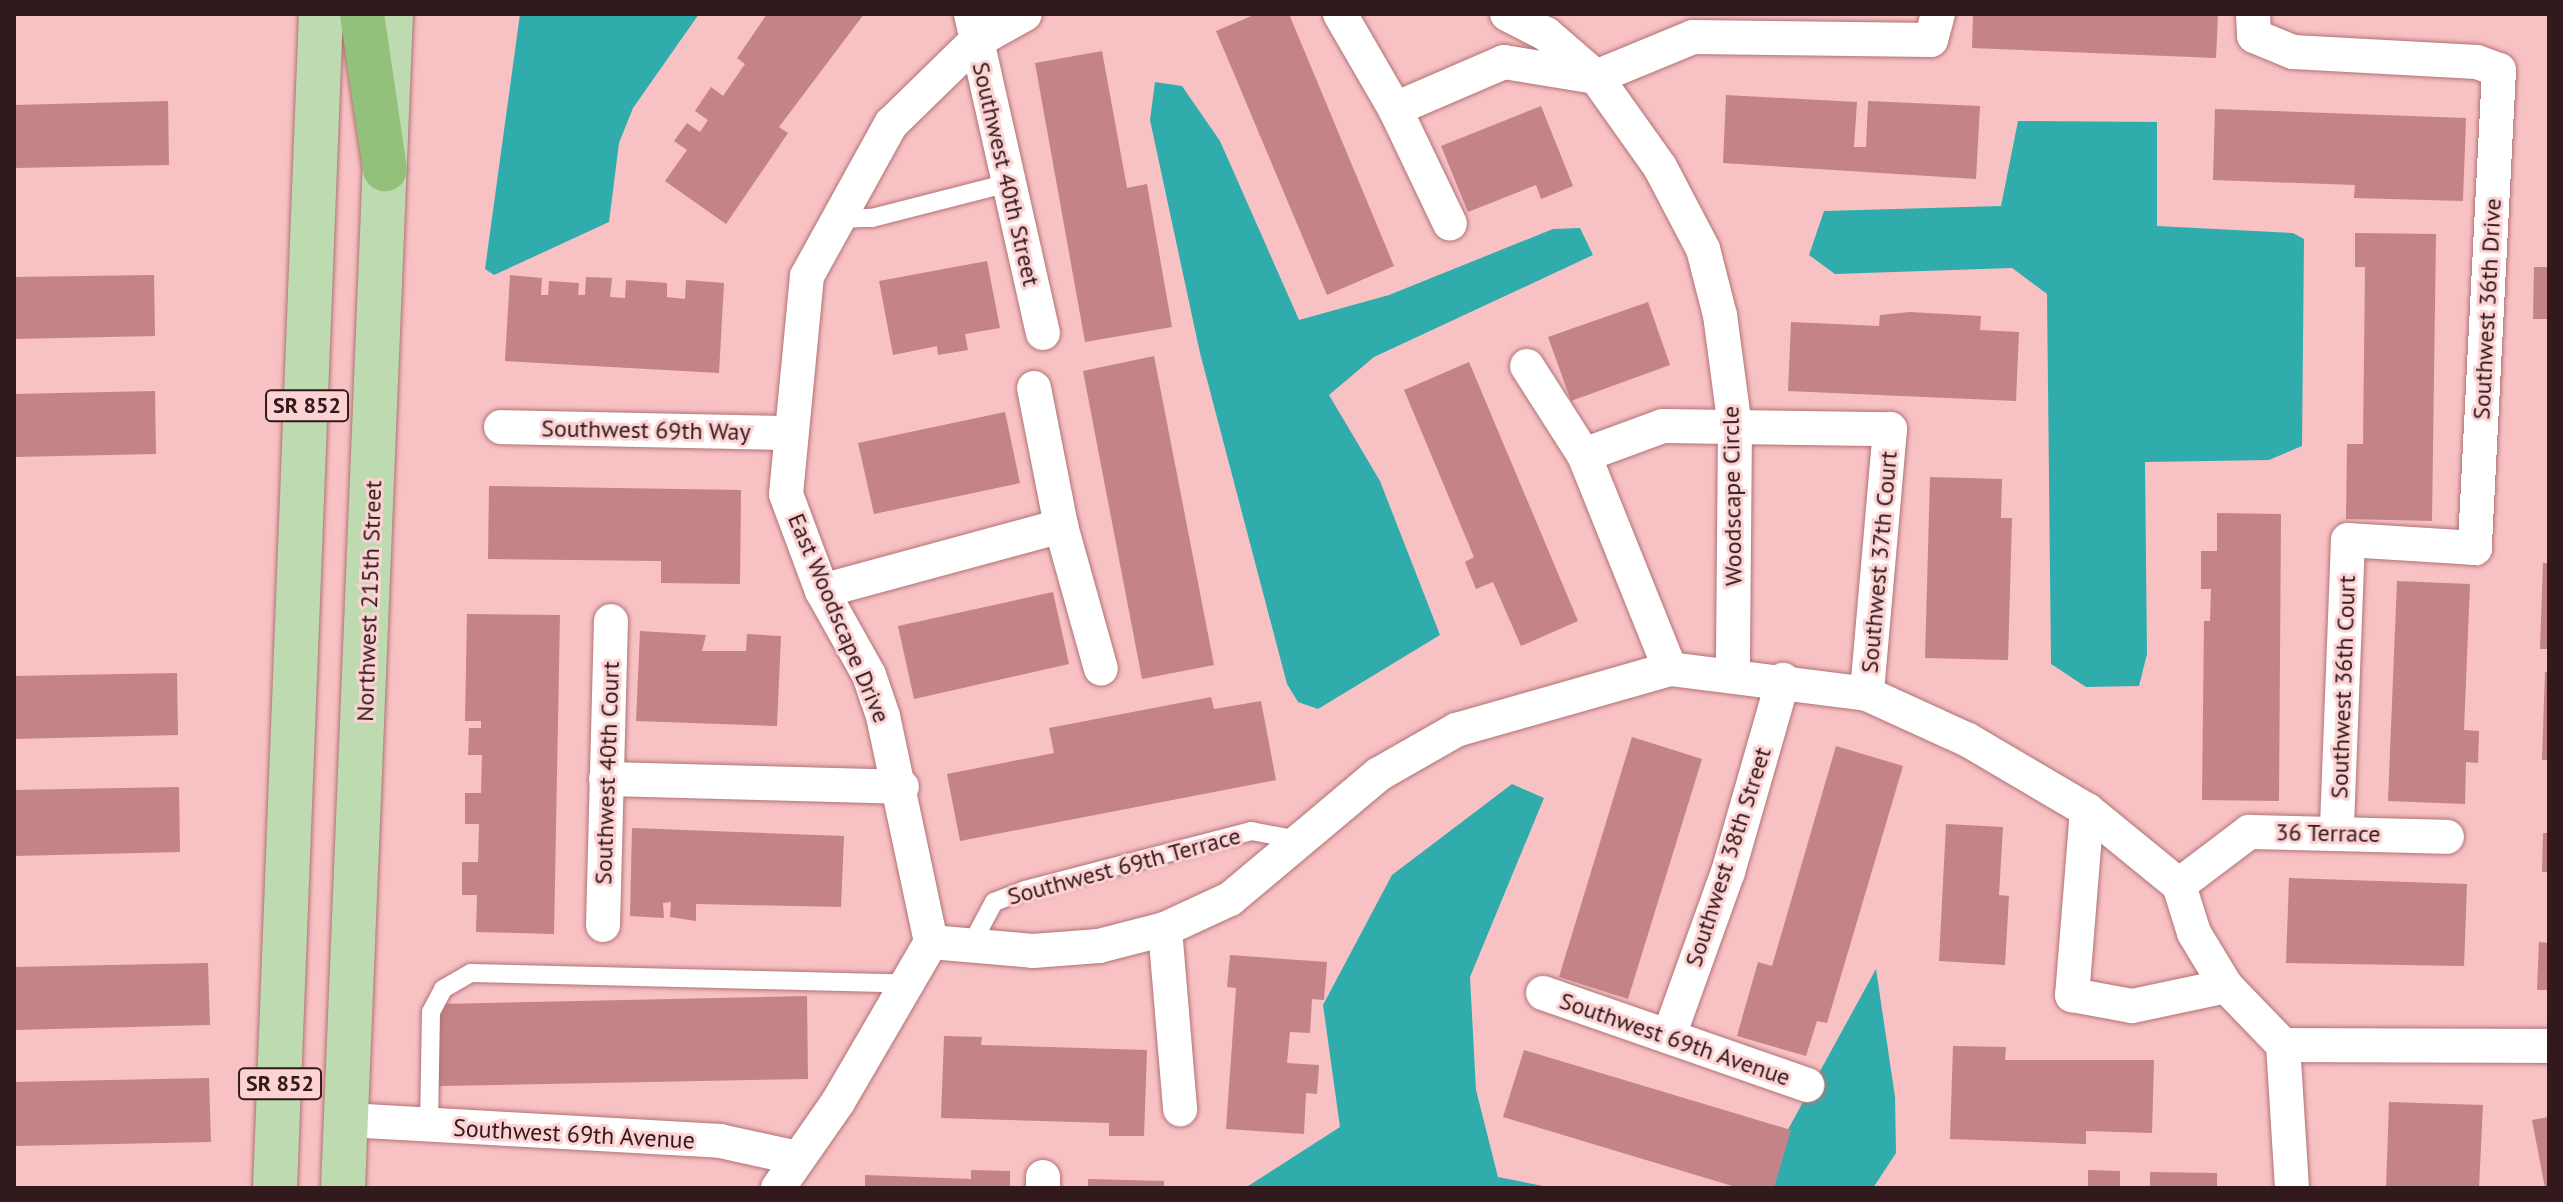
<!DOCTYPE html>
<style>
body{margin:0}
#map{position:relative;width:2563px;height:1202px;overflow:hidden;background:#f8c1c3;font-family:"PT Sans",sans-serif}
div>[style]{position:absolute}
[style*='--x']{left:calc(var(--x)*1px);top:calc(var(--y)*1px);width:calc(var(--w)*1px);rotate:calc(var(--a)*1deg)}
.water>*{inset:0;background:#31acad}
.building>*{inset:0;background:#c38387}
.roads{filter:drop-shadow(0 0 2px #b07275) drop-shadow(0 0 2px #b07275)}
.service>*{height:18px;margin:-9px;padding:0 9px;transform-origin:9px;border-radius:9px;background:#fff}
.minor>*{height:34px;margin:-17px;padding:0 17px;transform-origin:17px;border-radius:17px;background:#fff}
.primary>*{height:44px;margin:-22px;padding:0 22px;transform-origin:22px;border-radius:22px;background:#bedab0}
.motorway>*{height:44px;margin:-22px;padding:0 22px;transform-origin:22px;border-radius:22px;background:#93c17c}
span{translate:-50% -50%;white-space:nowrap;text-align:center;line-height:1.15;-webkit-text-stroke:6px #fcd2d3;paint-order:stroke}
.shield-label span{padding:2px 6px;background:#fcd2d3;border:2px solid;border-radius:6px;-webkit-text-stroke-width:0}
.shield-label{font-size:22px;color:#32191b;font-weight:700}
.street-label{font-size:24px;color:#32191b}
.frame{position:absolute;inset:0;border:16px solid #32191b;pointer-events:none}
</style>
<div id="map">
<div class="water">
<i style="clip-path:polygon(520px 14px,699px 14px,633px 108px,619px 143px,609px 222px,494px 275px,485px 269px)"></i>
<i style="clip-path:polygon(1155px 82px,1182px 86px,1220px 141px,1299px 320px,1389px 295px,1553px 229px,1580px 228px,1593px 255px,1374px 357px,1329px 395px,1380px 481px,1440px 635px,1318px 709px,1298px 702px,1287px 684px,1200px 353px,1150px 120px)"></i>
<i style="clip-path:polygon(2018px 121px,2157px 122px,2157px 226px,2293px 233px,2304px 239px,2302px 446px,2269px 460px,2145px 462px,2147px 654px,2139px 686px,2086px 687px,2051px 664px,2047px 294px,2012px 268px,1835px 274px,1809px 255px,1824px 211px,2001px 206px)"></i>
<i style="clip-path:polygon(1512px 784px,1544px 798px,1470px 977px,1476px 1090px,1498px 1177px,1553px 1188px,1245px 1188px,1340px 1127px,1323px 1005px,1392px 875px)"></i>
<i style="clip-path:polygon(1876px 969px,1895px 1097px,1896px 1153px,1873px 1188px,1756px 1188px)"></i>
</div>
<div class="building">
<i style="clip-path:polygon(767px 14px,864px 14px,779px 127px,788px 133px,726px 224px,665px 181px,687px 150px,674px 141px,687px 123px,700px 132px,708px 120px,695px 111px,711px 87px,723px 96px,745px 64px,737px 58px)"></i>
<i style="clip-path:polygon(1256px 14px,1289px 14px,1394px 266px,1327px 295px,1216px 31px)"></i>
<i style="clip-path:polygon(1973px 14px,2218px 14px,2216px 58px,1972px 48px)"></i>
<i style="clip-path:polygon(1102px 51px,1127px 188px,1147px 184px,1172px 327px,1085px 342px,1035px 63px)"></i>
<i style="clip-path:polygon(1726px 95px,1857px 102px,1854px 147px,1866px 147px,1868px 101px,1980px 106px,1976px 179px,1723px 163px)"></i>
<i style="clip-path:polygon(168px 101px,169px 165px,14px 168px,14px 105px)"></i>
<i style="clip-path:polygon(1541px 106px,1573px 186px,1541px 199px,1536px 185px,1468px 212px,1441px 146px)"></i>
<i style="clip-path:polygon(2215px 109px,2466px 118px,2463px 201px,2354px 198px,2355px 185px,2213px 180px)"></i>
<i style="clip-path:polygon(2355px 233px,2436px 234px,2432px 521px,2346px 519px,2347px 444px,2363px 444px,2365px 267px,2355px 267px)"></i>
<i style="clip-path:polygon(987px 261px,1000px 328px,965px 334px,968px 350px,938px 355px,937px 346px,893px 355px,879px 281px)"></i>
<i style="clip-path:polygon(2534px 267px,2549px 267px,2549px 319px,2533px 319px)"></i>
<i style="clip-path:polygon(154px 275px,155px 336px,14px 339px,14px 277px)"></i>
<i style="clip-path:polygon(510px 275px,542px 278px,541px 295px,548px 295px,549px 281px,579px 283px,578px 295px,585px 295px,586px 277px,612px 278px,610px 297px,625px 298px,626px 280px,667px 283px,667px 297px,685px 299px,686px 280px,724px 283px,719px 373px,505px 361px)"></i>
<i style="clip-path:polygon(1648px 302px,1670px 365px,1571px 401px,1548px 337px)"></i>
<i style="clip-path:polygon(1910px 312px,1981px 316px,1980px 330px,2019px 332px,2016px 401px,1788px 391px,1791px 322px,1879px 326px,1880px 315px)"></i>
<i style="clip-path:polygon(1154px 356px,1214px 665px,1142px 679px,1083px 371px)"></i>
<i style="clip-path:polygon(1469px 362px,1578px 621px,1521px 646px,1493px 582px,1476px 589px,1465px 562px,1474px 557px,1404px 390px)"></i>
<i style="clip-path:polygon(155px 391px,156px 454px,14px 457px,14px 394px)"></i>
<i style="clip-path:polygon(1005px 412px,1020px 483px,874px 514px,858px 443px)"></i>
<i style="clip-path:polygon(1930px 477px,2002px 479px,2001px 518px,2012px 518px,2008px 660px,1925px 658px)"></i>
<i style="clip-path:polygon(489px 486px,741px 490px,740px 584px,661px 583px,661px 561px,488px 559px)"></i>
<i style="clip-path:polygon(2217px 513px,2281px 514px,2279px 801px,2202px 800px,2204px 621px,2210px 621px,2211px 589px,2201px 589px,2201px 551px,2217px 551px)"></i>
<i style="clip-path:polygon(2543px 563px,2549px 563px,2549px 649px,2540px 649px)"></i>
<i style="clip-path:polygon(2397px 581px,2470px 584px,2464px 730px,2479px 731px,2478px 763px,2466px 762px,2465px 804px,2388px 801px)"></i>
<i style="clip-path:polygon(1053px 592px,1069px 664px,914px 699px,898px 626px)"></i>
<i style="clip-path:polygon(467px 614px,560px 615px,554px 934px,476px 932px,477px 895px,462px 895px,462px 862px,478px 862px,479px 824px,465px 824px,465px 793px,481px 793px,482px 755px,468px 755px,469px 728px,481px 728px,481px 721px,465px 721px)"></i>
<i style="clip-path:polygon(640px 631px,706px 635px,702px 651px,746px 651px,747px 634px,781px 636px,777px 726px,636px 721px)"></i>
<i style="clip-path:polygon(2545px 672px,2549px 672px,2549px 760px,2542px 760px)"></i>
<i style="clip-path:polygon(177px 673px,178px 735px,14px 739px,14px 676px)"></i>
<i style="clip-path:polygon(1211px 697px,1214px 709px,1261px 701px,1276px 780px,960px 841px,947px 774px,1054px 753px,1049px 728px)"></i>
<i style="clip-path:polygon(1632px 737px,1702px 759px,1628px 999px,1559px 977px)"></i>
<i style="clip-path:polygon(1836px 746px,1903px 766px,1827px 1023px,1817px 1021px,1806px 1056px,1737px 1036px,1758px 962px,1772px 966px)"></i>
<i style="clip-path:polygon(179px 787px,180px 852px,14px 856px,14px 790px)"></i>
<i style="clip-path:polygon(1946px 824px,2003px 827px,1999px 895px,2009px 896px,2005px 965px,1939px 961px)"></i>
<i style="clip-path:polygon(632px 828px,844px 836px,841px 907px,696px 904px,696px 921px,670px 917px,671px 902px,663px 903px,664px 918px,630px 916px)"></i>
<i style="clip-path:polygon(2543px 833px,2549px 833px,2549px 872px,2542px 872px)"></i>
<i style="clip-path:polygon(2289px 878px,2467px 884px,2464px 966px,2286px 963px)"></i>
<i style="clip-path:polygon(2539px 942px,2549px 943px,2549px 990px,2537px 990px)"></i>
<i style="clip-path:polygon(1230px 955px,1327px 962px,1324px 1000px,1312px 999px,1310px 1033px,1290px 1032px,1287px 1063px,1319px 1065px,1317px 1094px,1306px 1093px,1304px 1134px,1226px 1129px,1236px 988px,1227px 987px)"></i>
<i style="clip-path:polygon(208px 963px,210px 1025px,14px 1030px,14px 967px)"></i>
<i style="clip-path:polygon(807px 996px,808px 1079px,439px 1086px,438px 1004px)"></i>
<i style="clip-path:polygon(944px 1036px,982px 1037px,981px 1045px,1147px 1050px,1144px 1136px,1109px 1136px,1109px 1123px,941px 1118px)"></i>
<i style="clip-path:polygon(1953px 1046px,2006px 1047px,2005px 1060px,2154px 1060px,2152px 1133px,2086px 1131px,2086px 1144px,1950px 1139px)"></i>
<i style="clip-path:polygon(1524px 1050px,1791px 1130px,1774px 1188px,1739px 1188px,1503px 1117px)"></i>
<i style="clip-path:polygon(209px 1078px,211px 1142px,14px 1146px,14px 1082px)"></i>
<i style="clip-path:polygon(2389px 1102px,2483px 1105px,2479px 1188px,2386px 1188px)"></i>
<i style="clip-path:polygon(2549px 1117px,2549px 1188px,2545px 1188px,2532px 1120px)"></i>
<i style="clip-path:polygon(971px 1170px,1010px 1171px,1010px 1188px,865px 1188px,865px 1175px,971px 1179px)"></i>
<i style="clip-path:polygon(2088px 1170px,2120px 1171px,2120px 1188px,2088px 1188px)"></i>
<i style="clip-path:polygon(2150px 1172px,2217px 1173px,2217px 1188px,2150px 1188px)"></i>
<i style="clip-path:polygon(1088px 1179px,1164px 1181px,1164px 1188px,1088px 1188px)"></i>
</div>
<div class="roads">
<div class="service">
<i style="--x:838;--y:219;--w:34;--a:-2"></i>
<i style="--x:872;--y:218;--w:140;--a:-14.4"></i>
<i style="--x:971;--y:945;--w:49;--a:-61.9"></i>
<i style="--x:994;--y:902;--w:33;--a:-21"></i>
<i style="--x:1025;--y:890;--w:234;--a:-14.6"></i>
<i style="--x:1251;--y:831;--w:49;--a:10.6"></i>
<i style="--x:429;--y:1126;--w:114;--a:-89"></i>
<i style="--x:431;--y:1012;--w:26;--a:-62"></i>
<i style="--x:443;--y:989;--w:32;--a:-30"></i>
<i style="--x:471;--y:973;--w:435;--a:1.4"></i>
</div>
<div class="minor">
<i style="--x:971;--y:14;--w:327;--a:77.3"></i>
<i style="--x:1340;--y:14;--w:110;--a:59.9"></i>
<i style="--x:1395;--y:109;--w:127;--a:64.4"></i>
<i style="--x:1507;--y:14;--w:44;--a:27.1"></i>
<i style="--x:1546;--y:34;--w:66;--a:40.7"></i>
<i style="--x:1596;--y:77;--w:110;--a:54.6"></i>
<i style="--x:1660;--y:167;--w:93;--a:62.3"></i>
<i style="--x:1703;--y:249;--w:68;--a:75.6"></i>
<i style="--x:1720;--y:315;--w:113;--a:82.4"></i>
<i style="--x:1735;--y:427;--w:248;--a:90.5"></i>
<i style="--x:2253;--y:14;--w:22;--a:87"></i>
<i style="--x:2254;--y:36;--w:42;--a:22.3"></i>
<i style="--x:2293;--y:52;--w:184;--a:3.1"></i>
<i style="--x:2477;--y:62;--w:23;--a:20"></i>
<i style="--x:2499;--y:70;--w:479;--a:92.9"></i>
<i style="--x:2475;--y:548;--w:127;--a:-176.4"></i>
<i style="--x:2348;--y:540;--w:293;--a:92.2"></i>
<i style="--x:1395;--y:109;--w:119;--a:-23.3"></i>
<i style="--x:1504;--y:62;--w:93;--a:9.3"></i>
<i style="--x:1596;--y:77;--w:105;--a:-22.4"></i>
<i style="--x:1693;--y:37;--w:238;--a:0.7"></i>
<i style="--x:1931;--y:40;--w:27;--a:-75"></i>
<i style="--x:1527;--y:366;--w:106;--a:57.4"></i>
<i style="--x:1584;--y:455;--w:231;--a:68.1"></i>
<i style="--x:1034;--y:388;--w:141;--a:78.9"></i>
<i style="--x:1061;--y:526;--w:148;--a:74.4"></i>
<i style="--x:501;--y:427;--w:290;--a:1.2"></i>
<i style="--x:1584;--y:455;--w:84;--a:-20.2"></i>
<i style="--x:1663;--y:426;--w:227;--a:0.8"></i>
<i style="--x:1890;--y:429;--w:266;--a:95"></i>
<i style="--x:822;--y:591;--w:248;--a:-15.2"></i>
<i style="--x:606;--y:779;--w:296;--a:1.5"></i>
<i style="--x:2087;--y:810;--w:186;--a:94.6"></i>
<i style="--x:2072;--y:995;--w:61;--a:10.4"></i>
<i style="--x:2132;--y:1006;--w:96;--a:-12"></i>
<i style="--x:2179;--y:885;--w:88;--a:-37.1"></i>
<i style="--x:2249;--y:832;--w:198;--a:1.4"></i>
<i style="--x:603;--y:925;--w:304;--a:-88.5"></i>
<i style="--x:1165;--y:929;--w:181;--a:85.2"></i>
<i style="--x:931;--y:942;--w:102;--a:5"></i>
<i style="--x:1033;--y:951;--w:66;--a:-4.3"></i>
<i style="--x:1099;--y:946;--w:68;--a:-14.4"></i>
<i style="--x:1165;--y:929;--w:72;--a:-24.8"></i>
<i style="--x:1230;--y:899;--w:194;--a:-40"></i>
<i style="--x:1379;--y:774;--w:89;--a:-29.7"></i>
<i style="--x:1456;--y:730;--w:223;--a:-15.9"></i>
<i style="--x:1670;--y:669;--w:199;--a:7.2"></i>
<i style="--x:1867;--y:694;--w:111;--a:24.5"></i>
<i style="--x:1968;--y:740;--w:138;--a:30.5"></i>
<i style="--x:2087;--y:810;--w:119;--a:39.2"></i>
<i style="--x:2179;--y:885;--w:50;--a:72.6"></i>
<i style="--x:2194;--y:933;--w:62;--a:58.9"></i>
<i style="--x:2226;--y:986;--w:82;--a:46"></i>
<i style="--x:1543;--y:993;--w:280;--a:19.2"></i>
<i style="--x:1670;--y:1033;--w:171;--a:-70.2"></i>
<i style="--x:1728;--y:872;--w:200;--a:-74"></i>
<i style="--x:2283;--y:1045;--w:266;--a:0.2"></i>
<i style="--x:2283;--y:1045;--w:143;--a:86.4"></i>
<i style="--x:347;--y:1120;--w:374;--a:3.2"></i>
<i style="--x:720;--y:1141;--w:80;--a:12.3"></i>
<i style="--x:778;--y:1188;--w:105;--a:-55.1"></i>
<i style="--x:838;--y:1102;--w:185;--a:-59.8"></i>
<i style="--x:931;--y:942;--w:231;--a:-102"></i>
<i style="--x:883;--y:716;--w:43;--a:-108.9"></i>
<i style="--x:869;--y:675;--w:96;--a:-119.2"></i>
<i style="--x:822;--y:591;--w:103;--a:-110.4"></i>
<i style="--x:786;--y:494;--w:219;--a:-84.5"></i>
<i style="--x:807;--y:276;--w:174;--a:-61.1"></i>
<i style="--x:891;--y:124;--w:117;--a:-44.3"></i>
<i style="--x:975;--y:42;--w:57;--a:-29.2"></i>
<i style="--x:1043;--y:1188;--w:11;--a:-90"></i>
</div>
<div class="primary">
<i style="--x:275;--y:1188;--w:1175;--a:-87.76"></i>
<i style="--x:343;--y:1188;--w:1175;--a:-87.66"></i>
</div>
<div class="motorway">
<i style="--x:362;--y:14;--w:157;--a:81.6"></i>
</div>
</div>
<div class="shield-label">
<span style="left:307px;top:406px">SR 852</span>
<span style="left:280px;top:1084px">SR 852</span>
</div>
<div class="street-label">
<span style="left:1006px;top:174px;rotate:77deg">Southwest 40th Street</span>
<span style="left:2487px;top:309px;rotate:-87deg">Southwest 36th Drive</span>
<span style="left:646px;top:430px;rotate:1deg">Southwest 69th Way</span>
<span style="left:1732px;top:496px;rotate:-91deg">Woodscape Circle</span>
<span style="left:1879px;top:562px;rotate:-85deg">Southwest 37th Court</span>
<span style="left:369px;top:601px;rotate:-88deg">Northwest 215th Street</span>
<span style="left:839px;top:618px;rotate:67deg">East Woodscape Drive</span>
<span style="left:2343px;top:687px;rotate:-88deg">Southwest 36th Court</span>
<span style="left:607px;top:773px;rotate:-88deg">Southwest 40th Court</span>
<span style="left:2328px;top:833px;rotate:1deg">36 Terrace</span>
<span style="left:1728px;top:857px;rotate:-72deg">Southwest 38th Street</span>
<span style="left:1124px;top:866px;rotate:-15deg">Southwest 69th Terrace</span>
<span style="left:1675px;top:1039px;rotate:19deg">Southwest 69th Avenue</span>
<span style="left:574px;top:1134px;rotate:3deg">Southwest 69th Avenue</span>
</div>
<div class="frame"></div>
</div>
